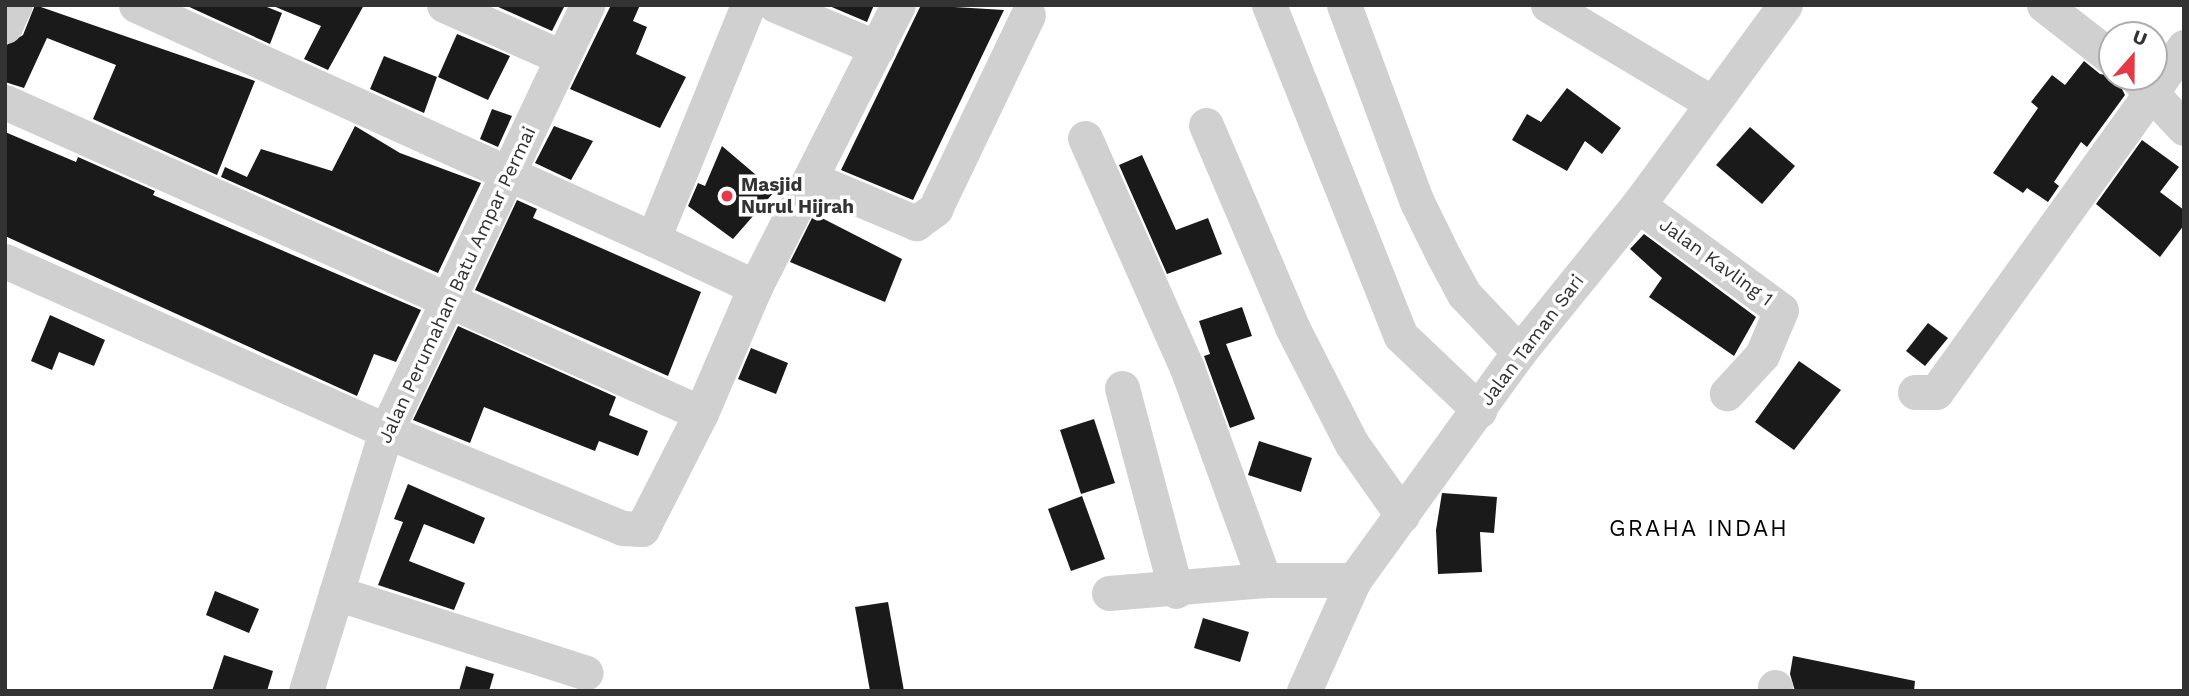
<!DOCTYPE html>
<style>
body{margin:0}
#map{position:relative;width:2189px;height:696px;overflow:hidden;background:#fff;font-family:"Work Sans",sans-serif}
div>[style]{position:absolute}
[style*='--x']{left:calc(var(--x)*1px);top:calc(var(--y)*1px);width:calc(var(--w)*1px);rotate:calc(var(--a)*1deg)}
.building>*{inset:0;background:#1a1a1a}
.minor>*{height:35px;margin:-17.5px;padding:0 17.5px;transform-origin:17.5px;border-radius:17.5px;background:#d0d0d0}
.dots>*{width:19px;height:19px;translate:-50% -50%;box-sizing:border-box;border:4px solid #fff;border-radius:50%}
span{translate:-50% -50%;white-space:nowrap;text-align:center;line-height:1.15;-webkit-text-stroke:7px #fff;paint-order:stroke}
.poi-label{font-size:19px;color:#333;font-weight:700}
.left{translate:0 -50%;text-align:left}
.street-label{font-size:19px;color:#333}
.quarter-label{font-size:23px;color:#000;letter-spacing:2px}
.frame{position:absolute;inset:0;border:7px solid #333;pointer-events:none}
.north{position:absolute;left:2098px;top:21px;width:70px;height:70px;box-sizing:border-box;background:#fff;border:2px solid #adadad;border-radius:50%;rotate:21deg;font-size:19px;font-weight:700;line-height:28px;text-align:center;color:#333}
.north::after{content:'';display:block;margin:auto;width:24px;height:32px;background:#e63946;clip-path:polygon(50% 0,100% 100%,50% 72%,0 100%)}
</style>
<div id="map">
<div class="building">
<i style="clip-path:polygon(35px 5px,255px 81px,217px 175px,93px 119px,116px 65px,47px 38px,24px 88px,5px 82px,5px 46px,23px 35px)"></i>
<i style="clip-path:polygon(185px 5px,262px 5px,282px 13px,270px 44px)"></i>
<i style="clip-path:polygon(271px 5px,364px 5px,328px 70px,304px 59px,321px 26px)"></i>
<i style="clip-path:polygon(494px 5px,565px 5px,552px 31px)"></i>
<i style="clip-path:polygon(611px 5px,640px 5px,633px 21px,647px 27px,636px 54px,686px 77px,660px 128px,570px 89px)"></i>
<i style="clip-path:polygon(827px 5px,874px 5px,867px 22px)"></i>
<i style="clip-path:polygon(921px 5px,1004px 10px,913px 200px,841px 170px)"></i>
<i style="clip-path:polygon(457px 34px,510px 56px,488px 100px,438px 77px)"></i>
<i style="clip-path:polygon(384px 56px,437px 77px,424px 113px,370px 89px)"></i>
<i style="clip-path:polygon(2084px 61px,2100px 74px,2116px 77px,2125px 95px,2087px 147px,2081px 142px,2054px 182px,2059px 186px,2048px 202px,2027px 188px,2023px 193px,1993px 173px,2038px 108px,2031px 102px,2052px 75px,2065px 85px)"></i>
<i style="clip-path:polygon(1567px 88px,1621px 128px,1602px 154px,1585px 141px,1567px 171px,1512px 140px,1527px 114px,1541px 122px)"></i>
<i style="clip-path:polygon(492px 109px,512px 116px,498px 147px,480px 139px)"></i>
<i style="clip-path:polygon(355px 126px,400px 153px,481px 183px,438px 273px,221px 177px,225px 167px,247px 177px,261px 149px,332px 171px)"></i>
<i style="clip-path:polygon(554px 126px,593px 141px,571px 180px,535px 163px)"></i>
<i style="clip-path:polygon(1750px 127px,1795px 166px,1762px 204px,1716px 165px)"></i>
<i style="clip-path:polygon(5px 132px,76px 162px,78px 157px,155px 191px,153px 195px,421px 310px,396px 362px,374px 354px,357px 396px,5px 236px)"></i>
<i style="clip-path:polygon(2142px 140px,2179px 167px,2160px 192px,2184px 210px,2184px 225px,2160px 257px,2096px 204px)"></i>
<i style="clip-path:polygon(722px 146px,775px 191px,733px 239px,688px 206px,698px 183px,705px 186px)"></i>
<i style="clip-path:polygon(1142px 155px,1176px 230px,1208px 218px,1222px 254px,1167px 274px,1119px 165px)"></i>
<i style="clip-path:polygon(517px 200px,537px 209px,533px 218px,701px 292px,668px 376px,475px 290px)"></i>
<i style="clip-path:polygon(814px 214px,902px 259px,885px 302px,790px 262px)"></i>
<i style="clip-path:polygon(1644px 234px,1756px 317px,1734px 356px,1649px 297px,1662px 278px,1630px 249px)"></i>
<i style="clip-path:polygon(1242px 307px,1252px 336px,1226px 344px,1255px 419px,1230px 428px,1204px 356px,1210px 354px,1199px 321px)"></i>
<i style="clip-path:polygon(50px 315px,105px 340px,94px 366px,59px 352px,52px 370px,31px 361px)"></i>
<i style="clip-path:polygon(1928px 323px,1948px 338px,1925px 366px,1906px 351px)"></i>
<i style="clip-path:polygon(458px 326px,616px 397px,609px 415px,648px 431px,638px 456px,599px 441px,595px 451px,484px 407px,470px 443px,413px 420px)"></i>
<i style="clip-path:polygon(751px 348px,788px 363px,776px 394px,738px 379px)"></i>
<i style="clip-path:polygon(1799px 361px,1841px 390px,1794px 450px,1755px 422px)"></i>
<i style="clip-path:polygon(1094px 419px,1115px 483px,1081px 494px,1060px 430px)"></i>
<i style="clip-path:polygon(1259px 441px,1312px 458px,1301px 492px,1248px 475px)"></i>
<i style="clip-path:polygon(408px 484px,485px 518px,474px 544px,424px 524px,409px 561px,465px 583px,454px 610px,378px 585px,403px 522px,394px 519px)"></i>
<i style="clip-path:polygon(1442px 493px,1497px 497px,1494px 533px,1480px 532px,1482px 572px,1438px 574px,1436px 530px)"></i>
<i style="clip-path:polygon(1082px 496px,1105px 559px,1071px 571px,1048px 509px)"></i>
<i style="clip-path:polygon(215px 591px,259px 609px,249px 633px,206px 615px)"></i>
<i style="clip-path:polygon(888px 602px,904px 691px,870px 691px,855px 607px)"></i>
<i style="clip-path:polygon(1203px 618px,1249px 632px,1240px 662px,1194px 648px)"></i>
<i style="clip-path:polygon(224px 655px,273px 671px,267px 691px,212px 691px)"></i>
<i style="clip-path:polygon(1793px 656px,1915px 681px,1914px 691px,1795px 691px,1790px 674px)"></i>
<i style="clip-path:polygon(466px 666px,494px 674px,489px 691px,459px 691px)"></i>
</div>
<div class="minor">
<i style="--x:136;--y:5;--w:567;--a:24.35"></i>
<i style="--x:653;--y:239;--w:253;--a:-67.9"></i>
<i style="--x:444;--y:5;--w:128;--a:24"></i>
<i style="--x:775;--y:5;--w:111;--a:22.9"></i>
<i style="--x:1269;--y:5;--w:356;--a:68.3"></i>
<i style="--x:1401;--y:336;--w:108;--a:43.5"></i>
<i style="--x:1344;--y:5;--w:210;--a:69.7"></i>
<i style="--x:1417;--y:202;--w:61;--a:63.9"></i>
<i style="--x:1444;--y:257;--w:42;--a:61.6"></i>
<i style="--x:1464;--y:294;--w:80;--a:46.5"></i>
<i style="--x:1548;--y:5;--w:191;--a:30.9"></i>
<i style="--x:2044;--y:5;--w:86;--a:37.9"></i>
<i style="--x:5;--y:26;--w:23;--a:-65"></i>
<i style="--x:2136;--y:77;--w:70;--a:46.7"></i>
<i style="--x:5;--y:102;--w:762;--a:24.08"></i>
<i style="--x:1206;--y:125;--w:220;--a:66.9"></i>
<i style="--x:1292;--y:327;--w:131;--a:62.9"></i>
<i style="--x:1352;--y:444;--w:87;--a:54.8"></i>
<i style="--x:1085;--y:138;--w:252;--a:66.1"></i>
<i style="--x:1187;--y:368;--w:226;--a:70"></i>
<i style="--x:814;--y:180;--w:111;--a:22.9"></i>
<i style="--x:916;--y:223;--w:24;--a:-36"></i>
<i style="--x:935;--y:209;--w:215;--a:-64.4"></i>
<i style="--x:1638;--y:205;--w:177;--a:36.3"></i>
<i style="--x:1781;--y:310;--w:49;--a:112.9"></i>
<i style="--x:1762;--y:355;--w:52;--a:132.6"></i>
<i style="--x:653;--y:239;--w:113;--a:25.2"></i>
<i style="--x:5;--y:261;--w:417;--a:24"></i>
<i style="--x:386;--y:431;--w:256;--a:22.3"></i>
<i style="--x:623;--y:528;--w:19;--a:3"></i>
<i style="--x:642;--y:529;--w:130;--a:-63"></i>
<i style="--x:701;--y:413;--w:137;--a:-66.8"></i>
<i style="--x:755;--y:287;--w:316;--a:-63.1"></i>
<i style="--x:1122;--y:388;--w:210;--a:75.1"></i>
<i style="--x:1915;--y:392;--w:21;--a:0"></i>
<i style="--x:1936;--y:392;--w:425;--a:-54.3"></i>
<i style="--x:336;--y:593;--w:262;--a:17.7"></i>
<i style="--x:1109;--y:593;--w:156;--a:-4.8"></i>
<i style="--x:1264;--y:580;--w:90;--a:0"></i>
<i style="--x:1775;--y:687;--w:4;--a:90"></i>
<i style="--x:306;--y:691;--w:272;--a:-72.9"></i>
<i style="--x:386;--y:431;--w:471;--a:-64.7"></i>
<i style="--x:1304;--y:691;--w:122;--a:-65.8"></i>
<i style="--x:1354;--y:580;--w:281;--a:-54.1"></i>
<i style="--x:1519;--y:352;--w:189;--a:-51"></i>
<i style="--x:1638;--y:205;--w:248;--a:-53.7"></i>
</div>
<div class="dots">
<i style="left:727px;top:196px;background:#e63946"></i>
</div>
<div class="poi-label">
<span class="left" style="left:741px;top:196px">Masjid<br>Nurul Hijrah</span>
</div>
<div class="street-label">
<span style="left:1716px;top:262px;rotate:36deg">Jalan Kavling 1</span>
<span style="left:457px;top:285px;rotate:-65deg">Jalan Perumahan Batu Ampar Permai</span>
<span style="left:1532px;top:340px;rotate:-53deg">Jalan Taman Sari</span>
</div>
<div class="quarter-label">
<span style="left:1699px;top:529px">GRAHA INDAH</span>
</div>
<div class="frame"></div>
<div class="north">U</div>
</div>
